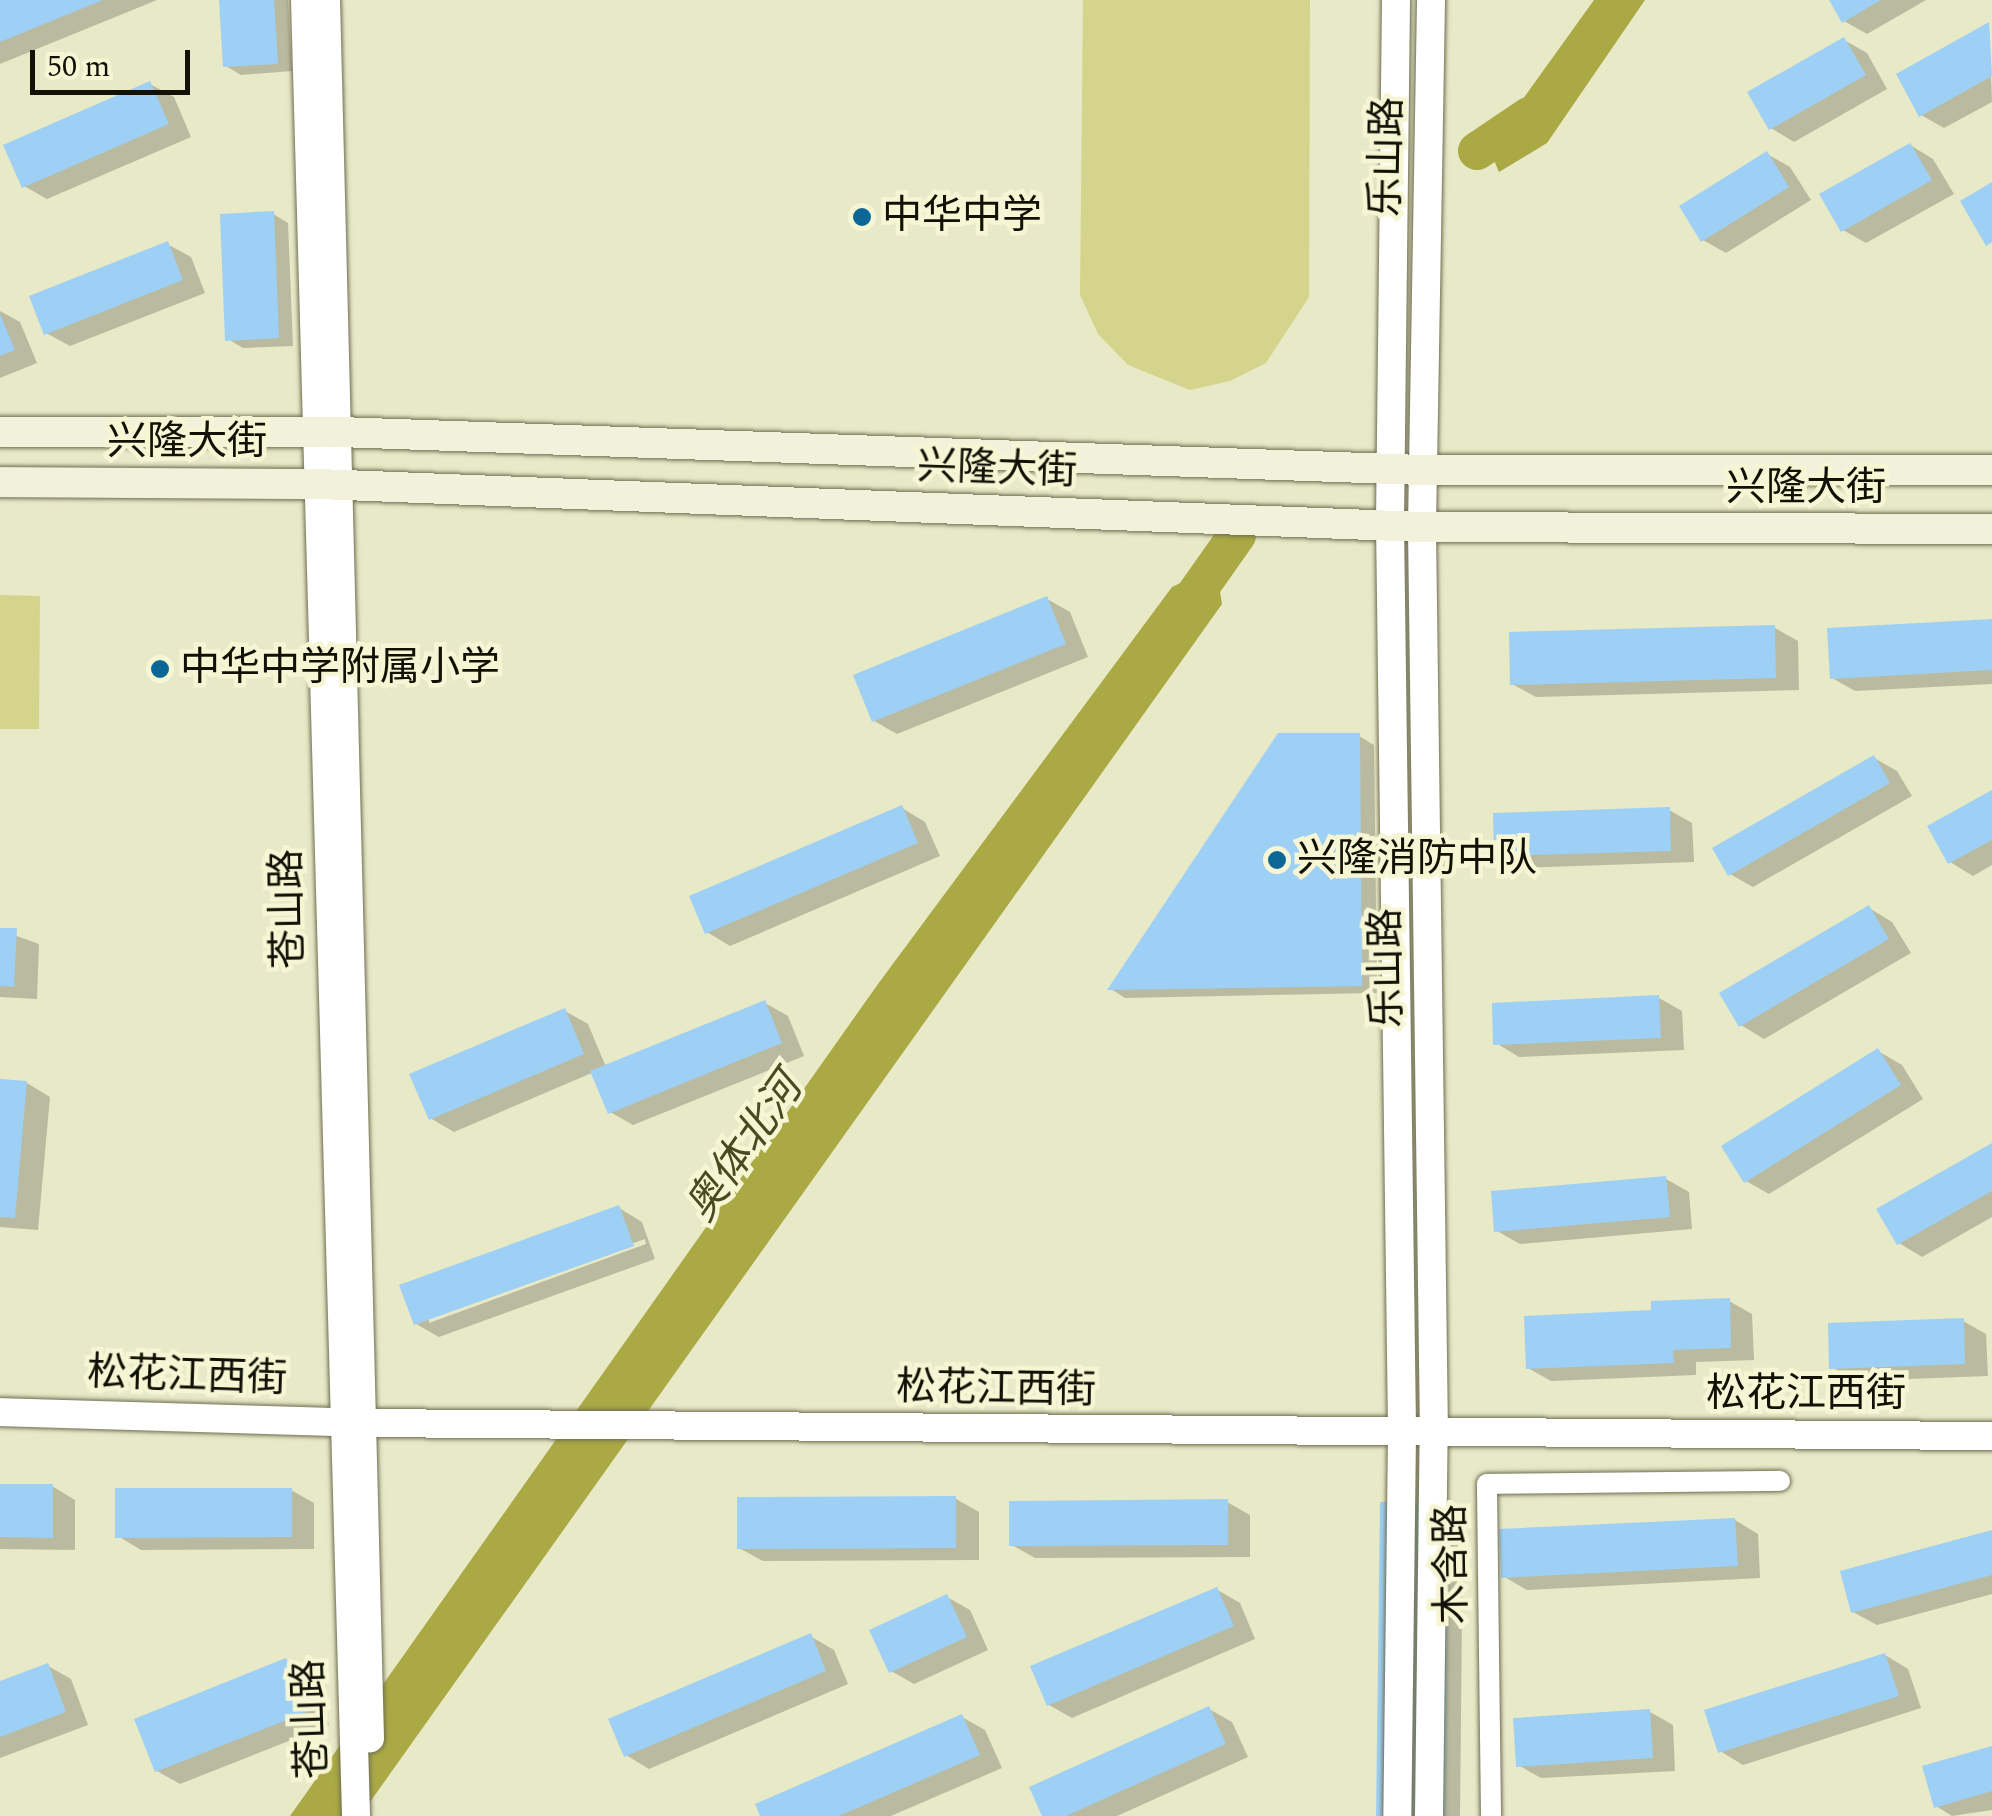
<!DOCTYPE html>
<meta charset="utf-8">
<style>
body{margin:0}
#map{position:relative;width:1992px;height:1816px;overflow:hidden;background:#e8e9c7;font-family:Spectral,"Noto Sans SC",serif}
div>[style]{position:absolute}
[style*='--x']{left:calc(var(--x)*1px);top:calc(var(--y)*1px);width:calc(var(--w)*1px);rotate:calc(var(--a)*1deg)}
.green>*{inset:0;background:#d4d48c}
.water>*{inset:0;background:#aaa944}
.shadow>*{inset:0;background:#0003}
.river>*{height:38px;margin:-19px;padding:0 19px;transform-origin:19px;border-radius:19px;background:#aaa944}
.building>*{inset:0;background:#9dd0f4}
.roads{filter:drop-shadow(0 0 2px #6e6e51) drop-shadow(0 0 2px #6e6e51)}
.minor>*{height:20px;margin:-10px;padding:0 10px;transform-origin:10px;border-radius:10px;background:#fff}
.tertiary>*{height:28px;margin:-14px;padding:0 14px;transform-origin:14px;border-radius:14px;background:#fff}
.secondary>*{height:30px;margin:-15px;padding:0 15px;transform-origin:15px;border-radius:15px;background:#f2f2dc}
.dots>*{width:28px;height:28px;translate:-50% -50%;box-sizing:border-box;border:5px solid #f6f6d4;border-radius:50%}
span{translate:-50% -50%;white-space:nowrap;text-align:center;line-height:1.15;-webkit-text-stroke:9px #f6f6d4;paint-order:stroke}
.street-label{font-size:40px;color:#111106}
.poi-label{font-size:40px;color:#111106}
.left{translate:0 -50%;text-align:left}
.water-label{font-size:42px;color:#4a4920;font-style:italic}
.scale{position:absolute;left:30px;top:50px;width:160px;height:45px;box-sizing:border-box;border:5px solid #111106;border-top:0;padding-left:12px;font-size:30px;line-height:35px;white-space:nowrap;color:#111106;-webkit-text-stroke:8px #f6f6d4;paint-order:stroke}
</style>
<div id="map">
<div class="green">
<i style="clip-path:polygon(1083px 0,1310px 0,1309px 297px,1266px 363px,1230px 381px,1190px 390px,1128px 365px,1098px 334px,1080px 295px)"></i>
<i style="clip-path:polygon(0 595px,40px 596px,39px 729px,0 729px)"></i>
</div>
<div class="water">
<i style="clip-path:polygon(1594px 0,1645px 0,1547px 143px,1499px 172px,1488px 146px,1497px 122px,1520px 103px)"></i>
<i style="clip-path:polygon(1216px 566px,1222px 604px,360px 1816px,290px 1816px,878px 984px,1172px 587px)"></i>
</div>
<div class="shadow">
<i style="clip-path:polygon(0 0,157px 0,0 64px)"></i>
<i style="clip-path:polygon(221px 0,288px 0,292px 71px,241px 75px,226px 66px)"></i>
<i style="clip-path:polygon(1831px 0,1926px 0,1867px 34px,1844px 21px)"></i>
<i style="clip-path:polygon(1989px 25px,1992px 102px,1944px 128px,1921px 115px,1899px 75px)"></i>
<i style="clip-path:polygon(1844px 40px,1867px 53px,1887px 89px,1794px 142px,1771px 128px)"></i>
<i style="clip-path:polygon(150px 84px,174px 97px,191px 137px,47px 199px,24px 186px)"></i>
<i style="clip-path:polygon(1910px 145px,1933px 159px,1954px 194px,1866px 243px,1843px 230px)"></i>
<i style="clip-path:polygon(1767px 154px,1790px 167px,1811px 200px,1726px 253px,1703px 240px)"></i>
<i style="clip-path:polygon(273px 214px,288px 223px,293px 346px,243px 348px,228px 339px)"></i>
<i style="clip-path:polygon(167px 244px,191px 257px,205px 293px,70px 346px,46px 333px)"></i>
<i style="clip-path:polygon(0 311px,20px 322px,37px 363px,0 378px)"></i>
<i style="clip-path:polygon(1047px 599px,1070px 612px,1088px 657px,897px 734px,874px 721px)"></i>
<i style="clip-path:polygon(1992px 622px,1992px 684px,1855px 691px,1832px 678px)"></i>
<i style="clip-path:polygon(1775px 628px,1798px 641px,1799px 690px,1536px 697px,1512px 684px)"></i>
<i style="clip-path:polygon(1359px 736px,1374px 745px,1377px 993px,1125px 998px,1111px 989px)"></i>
<i style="clip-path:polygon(1874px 758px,1897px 771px,1912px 796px,1753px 887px,1730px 874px)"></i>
<i style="clip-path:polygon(1992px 793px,1992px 865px,1973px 876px,1950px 862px)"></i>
<i style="clip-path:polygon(902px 808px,925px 822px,940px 856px,730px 946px,707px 932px)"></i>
<i style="clip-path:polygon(1669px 810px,1692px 823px,1694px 862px,1519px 868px,1496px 855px)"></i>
<i style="clip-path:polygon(1869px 908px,1892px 922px,1911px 953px,1764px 1039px,1741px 1025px)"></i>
<i style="clip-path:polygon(0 930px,39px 944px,37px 999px,0 997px)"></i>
<i style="clip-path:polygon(1659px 998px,1682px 1011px,1684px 1050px,1519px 1057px,1496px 1043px)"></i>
<i style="clip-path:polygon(765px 1003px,788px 1016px,804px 1056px,633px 1125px,610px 1112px,594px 1072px,454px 1132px,430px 1118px,565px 1011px,588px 1024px,606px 1067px)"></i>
<i style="clip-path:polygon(1878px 1051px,1902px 1065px,1923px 1099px,1769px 1194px,1746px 1181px)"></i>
<i style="clip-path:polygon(0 1081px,27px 1083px,50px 1097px,38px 1230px,0 1227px)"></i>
<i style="clip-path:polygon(1992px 1145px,1992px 1217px,1922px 1257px,1899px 1243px)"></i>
<i style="clip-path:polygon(1666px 1179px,1689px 1192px,1692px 1229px,1520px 1244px,1497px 1231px)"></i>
<i style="clip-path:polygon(evenodd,619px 1208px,642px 1222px,655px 1259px,439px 1337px,416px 1324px,619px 1208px,645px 1239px,646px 1244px,429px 1323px,429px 1317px,645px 1239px)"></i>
<i style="clip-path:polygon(1729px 1301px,1752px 1314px,1754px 1360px,1696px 1362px,1696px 1375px,1551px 1381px,1528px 1368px,1653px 1313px)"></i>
<i style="clip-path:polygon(1963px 1321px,1986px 1334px,1988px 1376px,1855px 1381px,1832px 1367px)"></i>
<i style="clip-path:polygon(0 1486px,52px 1486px,75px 1500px,75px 1550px,0 1549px)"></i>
<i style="clip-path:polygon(291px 1490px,314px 1503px,314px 1549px,141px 1550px,118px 1536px)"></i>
<i style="clip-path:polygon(956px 1499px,979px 1512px,979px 1560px,763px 1561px,739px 1548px)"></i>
<i style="clip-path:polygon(1227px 1502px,1250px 1515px,1250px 1557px,1035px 1558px,1012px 1545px)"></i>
<i style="clip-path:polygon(1448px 1505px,1463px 1514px,1460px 1816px,1379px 1816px)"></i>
<i style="clip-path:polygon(1735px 1520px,1758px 1534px,1760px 1578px,1527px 1590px,1503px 1576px)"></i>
<i style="clip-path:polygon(1992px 1532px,1992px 1594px,1877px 1625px,1853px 1612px)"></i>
<i style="clip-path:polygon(1216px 1589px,1240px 1603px,1255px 1639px,1072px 1718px,1049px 1705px)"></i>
<i style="clip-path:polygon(947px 1597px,970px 1610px,988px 1650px,914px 1684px,891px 1671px)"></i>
<i style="clip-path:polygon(810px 1636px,834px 1650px,848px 1684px,649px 1769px,626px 1755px)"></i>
<i style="clip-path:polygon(1885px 1655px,1908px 1669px,1921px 1708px,1743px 1765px,1720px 1751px)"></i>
<i style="clip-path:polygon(286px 1661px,309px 1674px,329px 1725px,180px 1784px,157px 1771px)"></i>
<i style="clip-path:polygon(48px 1666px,71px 1679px,88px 1725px,0 1758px,0 1683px)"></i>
<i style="clip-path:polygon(1209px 1709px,1232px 1722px,1248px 1757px,1117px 1816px,1045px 1816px)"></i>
<i style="clip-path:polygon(1650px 1712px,1673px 1725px,1675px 1771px,1541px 1778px,1518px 1765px)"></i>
<i style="clip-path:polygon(962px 1717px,985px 1730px,1002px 1768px,891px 1816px,763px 1816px)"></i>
<i style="clip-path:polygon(1992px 1748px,1992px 1810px,1952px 1816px,1936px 1806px)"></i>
</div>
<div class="river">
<i style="--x:1477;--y:151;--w:63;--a:-33.9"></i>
<i style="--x:1187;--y:606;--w:87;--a:-54.8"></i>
</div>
<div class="building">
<i style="clip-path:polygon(0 0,103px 0,0 42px)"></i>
<i style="clip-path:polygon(219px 0,274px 0,278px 64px,223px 67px)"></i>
<i style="clip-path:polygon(1829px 0,1881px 0,1842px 23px)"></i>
<i style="clip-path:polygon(1989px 22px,1992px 76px,1919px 117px,1896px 74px)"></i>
<i style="clip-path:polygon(1844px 37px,1866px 75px,1769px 130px,1747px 92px)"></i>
<i style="clip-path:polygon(150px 81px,169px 124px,22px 188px,3px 145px)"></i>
<i style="clip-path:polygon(1910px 143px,1932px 180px,1841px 232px,1819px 194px)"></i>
<i style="clip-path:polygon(1767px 151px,1789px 187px,1701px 242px,1679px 206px)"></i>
<i style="clip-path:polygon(1992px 182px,1992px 242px,1986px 246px,1960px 201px)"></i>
<i style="clip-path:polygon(274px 211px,279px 338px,225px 341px,220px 214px)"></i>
<i style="clip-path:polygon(168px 241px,183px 280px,44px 335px,29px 296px)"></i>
<i style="clip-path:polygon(0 314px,15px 350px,0 356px)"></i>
<i style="clip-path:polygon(1047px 596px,1066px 644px,872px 722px,853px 675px)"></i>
<i style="clip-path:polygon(1992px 619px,1992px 670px,1830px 679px,1827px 628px)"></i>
<i style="clip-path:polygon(1775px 625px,1776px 678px,1510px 685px,1509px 632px)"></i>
<i style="clip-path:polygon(1278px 733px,1360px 733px,1362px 986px,1107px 990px)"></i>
<i style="clip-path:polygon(1874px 755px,1890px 783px,1728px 876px,1712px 848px)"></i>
<i style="clip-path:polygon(1992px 790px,1992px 840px,1948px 864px,1927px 826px)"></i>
<i style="clip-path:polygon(902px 805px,918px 843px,705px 934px,689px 896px)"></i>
<i style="clip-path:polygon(1670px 807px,1671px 851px,1494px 856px,1493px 813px)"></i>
<i style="clip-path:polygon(1869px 905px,1889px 939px,1739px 1027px,1719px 993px)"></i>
<i style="clip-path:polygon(0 928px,17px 928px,14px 987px,0 986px)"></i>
<i style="clip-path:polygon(1659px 995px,1661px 1038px,1493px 1045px,1492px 1003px)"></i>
<i style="clip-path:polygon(765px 1000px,782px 1043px,608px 1114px,590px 1071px)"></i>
<i style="clip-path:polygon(565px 1008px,584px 1054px,429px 1120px,409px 1074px)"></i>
<i style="clip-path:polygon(1878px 1048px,1901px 1085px,1744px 1183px,1721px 1146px)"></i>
<i style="clip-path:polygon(0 1079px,27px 1081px,15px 1218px,0 1217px)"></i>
<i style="clip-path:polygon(1992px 1143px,1992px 1191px,1897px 1245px,1876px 1209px)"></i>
<i style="clip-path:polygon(1666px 1176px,1670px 1217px,1494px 1232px,1491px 1191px)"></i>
<i style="clip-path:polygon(619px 1205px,634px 1246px,414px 1325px,399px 1285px)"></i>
<i style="clip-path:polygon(1730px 1298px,1731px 1348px,1673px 1350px,1674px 1363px,1526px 1369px,1524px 1316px,1651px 1310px,1651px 1301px)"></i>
<i style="clip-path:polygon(1964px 1318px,1965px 1364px,1829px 1369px,1828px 1323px)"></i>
<i style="clip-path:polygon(0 1484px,53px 1484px,53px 1538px,0 1537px)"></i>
<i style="clip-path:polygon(115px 1488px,292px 1488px,292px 1537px,115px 1538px)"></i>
<i style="clip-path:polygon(956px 1496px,956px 1548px,737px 1549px,737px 1497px)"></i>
<i style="clip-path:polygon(1228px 1499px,1228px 1545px,1009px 1546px,1009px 1501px)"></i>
<i style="clip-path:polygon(1380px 1502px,1449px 1502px,1445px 1816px,1376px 1816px)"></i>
<i style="clip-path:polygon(1735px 1518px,1738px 1566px,1501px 1578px,1499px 1529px)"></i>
<i style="clip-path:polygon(1992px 1530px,1992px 1575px,1851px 1613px,1840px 1571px)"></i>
<i style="clip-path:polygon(1217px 1587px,1234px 1626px,1047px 1706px,1030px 1666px)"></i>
<i style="clip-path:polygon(947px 1594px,967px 1637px,889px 1673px,869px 1630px)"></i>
<i style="clip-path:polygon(811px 1633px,826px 1671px,624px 1757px,608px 1719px)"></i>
<i style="clip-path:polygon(1885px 1653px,1899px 1696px,1718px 1753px,1704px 1710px)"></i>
<i style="clip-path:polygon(286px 1658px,307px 1712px,155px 1772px,134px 1719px)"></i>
<i style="clip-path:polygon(48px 1663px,66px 1712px,0 1737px,0 1681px)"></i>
<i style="clip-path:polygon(1209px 1706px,1226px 1744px,1066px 1816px,1042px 1816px,1029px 1787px)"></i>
<i style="clip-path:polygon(1650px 1709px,1653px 1758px,1516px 1767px,1513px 1718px)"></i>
<i style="clip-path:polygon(962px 1714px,980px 1755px,839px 1816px,760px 1816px,755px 1804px)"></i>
<i style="clip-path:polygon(1992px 1746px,1992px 1791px,1934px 1808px,1922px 1766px)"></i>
</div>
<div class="roads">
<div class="minor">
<i style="--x:1491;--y:1816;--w:332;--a:-90.7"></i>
<i style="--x:1487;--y:1484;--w:293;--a:-0.6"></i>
</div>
<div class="tertiary">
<i style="--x:305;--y:0;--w:1817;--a:88.39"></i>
<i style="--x:326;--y:0;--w:1739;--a:88.55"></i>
<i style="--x:1396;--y:0;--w:524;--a:90.66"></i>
<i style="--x:1390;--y:524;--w:910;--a:89.24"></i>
<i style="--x:1402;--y:1434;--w:382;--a:90.7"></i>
<i style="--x:0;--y:1412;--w:362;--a:1.7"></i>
<i style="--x:362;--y:1423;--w:1630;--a:0.46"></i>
<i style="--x:1429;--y:1816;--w:382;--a:-89.3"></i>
<i style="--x:1434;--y:1434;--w:907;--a:-90.76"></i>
<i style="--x:1422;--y:527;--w:527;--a:-89.02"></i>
</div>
<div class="secondary">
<i style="--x:0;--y:432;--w:339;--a:0"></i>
<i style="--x:339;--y:432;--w:1085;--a:2.01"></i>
<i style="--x:1423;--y:470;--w:569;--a:0"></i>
<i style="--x:0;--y:482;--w:318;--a:0.4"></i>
<i style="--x:318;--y:484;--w:1105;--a:2.23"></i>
<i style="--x:1422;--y:527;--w:570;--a:0.2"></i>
</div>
</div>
<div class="dots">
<i style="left:862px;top:217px;background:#0c6797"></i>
<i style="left:160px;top:669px;background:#0c6797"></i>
<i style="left:1277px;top:860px;background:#0c6797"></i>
</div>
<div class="street-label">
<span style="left:1388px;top:157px;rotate:-89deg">乐山路</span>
<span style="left:187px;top:443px">兴隆大街</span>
<span style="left:997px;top:470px;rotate:2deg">兴隆大街</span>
<span style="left:1806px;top:489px">兴隆大街</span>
<span style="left:289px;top:909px;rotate:-91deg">苍山路</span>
<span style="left:1388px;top:968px;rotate:-91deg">乐山路</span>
<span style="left:187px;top:1377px;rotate:2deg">松花江西街</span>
<span style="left:996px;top:1390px;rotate:1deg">松花江西街</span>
<span style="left:1806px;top:1395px">松花江西街</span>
<span style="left:1453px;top:1564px;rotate:-91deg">木含路</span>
<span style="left:312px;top:1719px;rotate:-92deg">苍山路</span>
</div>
<div class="poi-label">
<span class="left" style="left:882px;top:217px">中华中学</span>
<span class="left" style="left:180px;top:669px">中华中学附属小学</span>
<span class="left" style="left:1297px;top:860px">兴隆消防中队</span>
</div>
<div class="water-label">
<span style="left:745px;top:1148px;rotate:-55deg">奥体北河</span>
</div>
<div class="scale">50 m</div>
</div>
